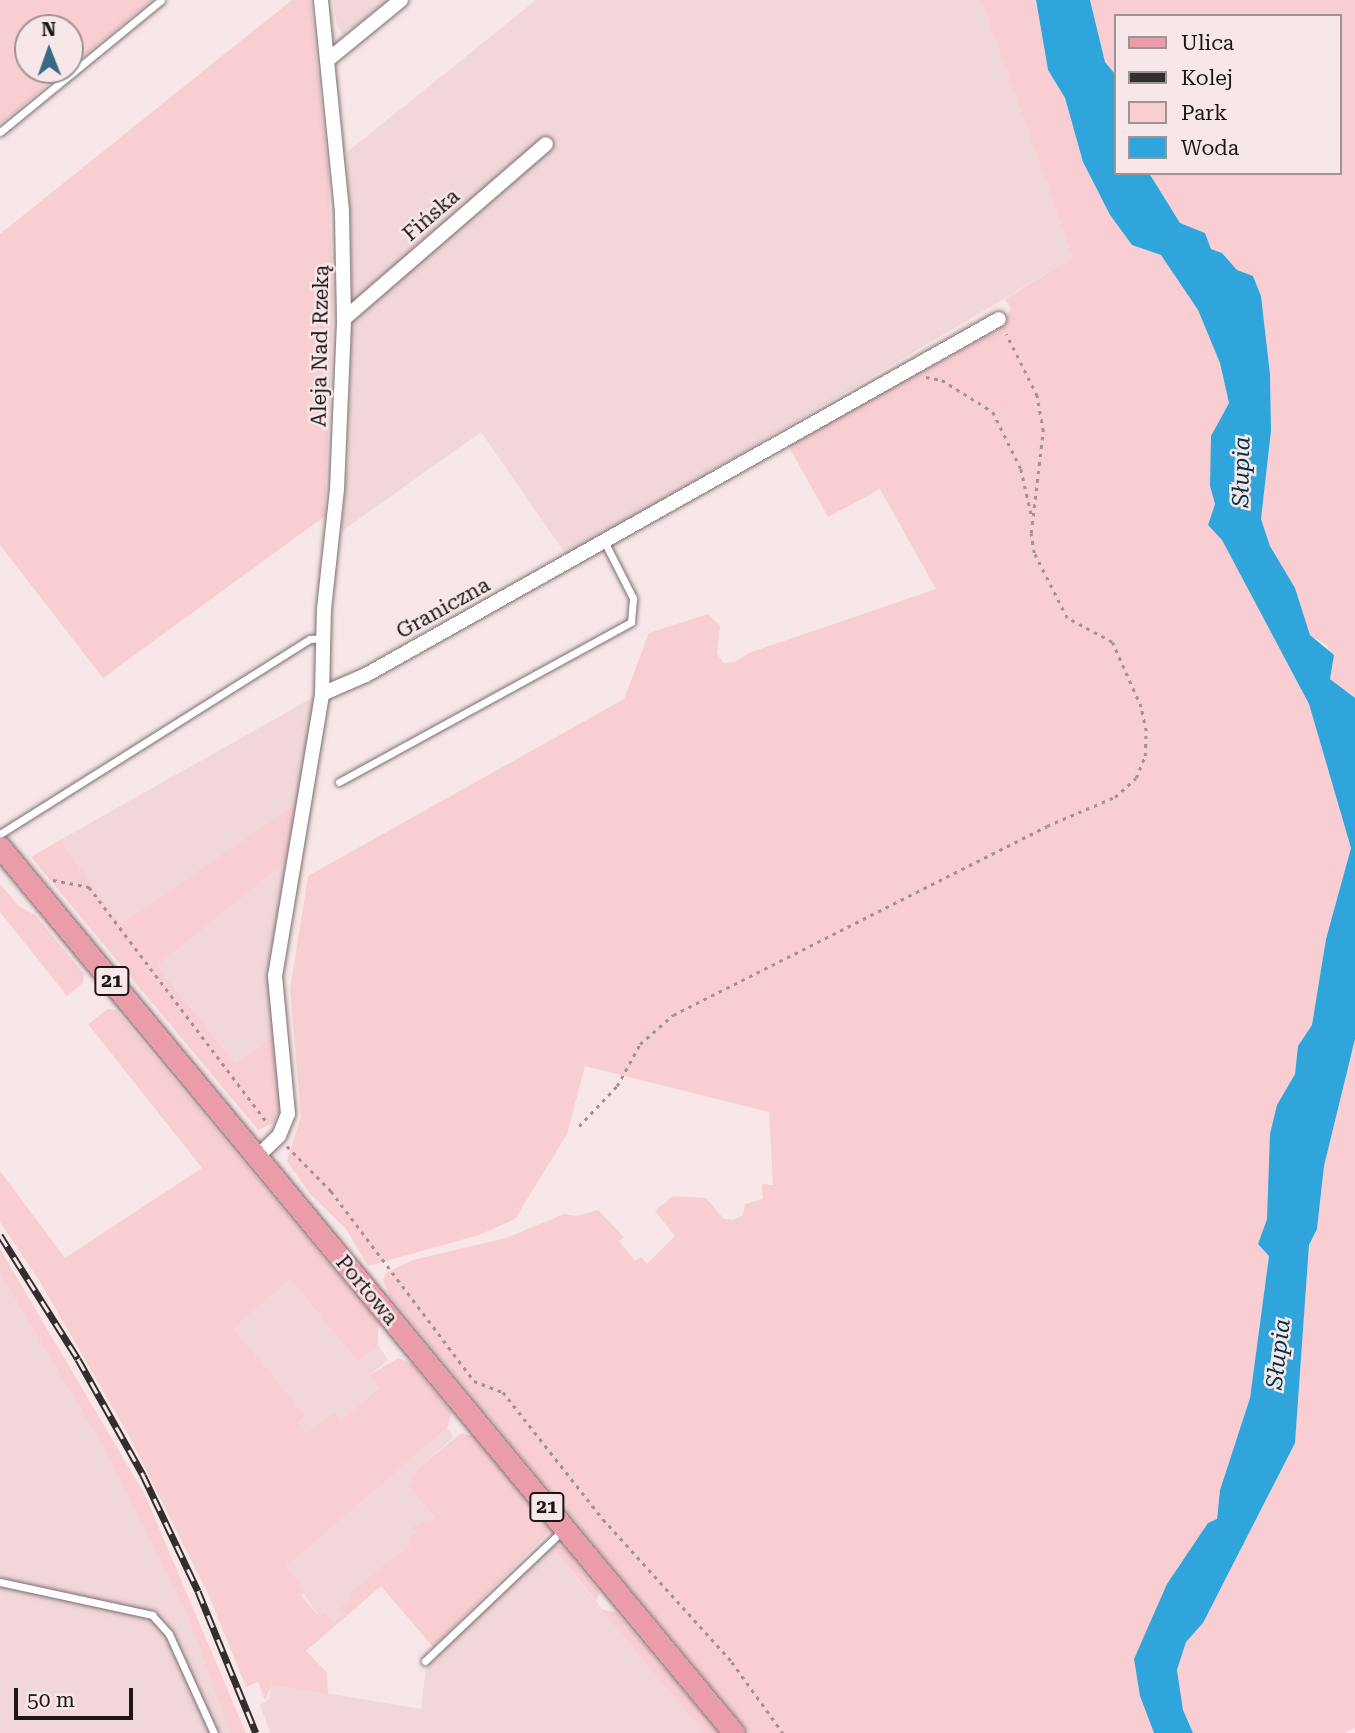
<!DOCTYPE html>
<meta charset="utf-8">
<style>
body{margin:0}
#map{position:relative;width:1355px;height:1733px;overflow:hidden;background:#f8e7e8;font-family:"Roboto Serif",serif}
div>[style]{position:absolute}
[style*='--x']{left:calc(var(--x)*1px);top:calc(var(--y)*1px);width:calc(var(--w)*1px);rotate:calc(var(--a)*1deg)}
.built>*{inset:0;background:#f1d7d9}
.green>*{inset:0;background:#f8ced2}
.water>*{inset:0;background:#30a5db}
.path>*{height:2.5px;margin-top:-1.25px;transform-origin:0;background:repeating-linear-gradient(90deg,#9f9394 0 3.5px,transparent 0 8.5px)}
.roads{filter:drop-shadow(0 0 2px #7d6f70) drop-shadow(0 0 2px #7d6f70)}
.lane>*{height:7px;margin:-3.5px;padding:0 3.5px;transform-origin:3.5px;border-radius:3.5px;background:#fff}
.street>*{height:14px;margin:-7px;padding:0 7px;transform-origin:7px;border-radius:7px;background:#fff}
.primary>*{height:21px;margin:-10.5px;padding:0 10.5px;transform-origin:10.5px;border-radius:10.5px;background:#eb9caa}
.rail>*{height:7px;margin-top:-3.5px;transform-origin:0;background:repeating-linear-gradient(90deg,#f8e7e8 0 13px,#332d2d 0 26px);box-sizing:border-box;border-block:2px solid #332d2d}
span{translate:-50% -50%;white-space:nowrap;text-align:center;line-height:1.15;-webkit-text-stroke:5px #f8e7e8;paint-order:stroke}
.shield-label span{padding:2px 5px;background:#f8e7e8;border:2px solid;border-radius:5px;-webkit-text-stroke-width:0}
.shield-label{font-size:19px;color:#1b1616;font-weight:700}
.street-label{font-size:21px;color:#1b1616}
.water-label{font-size:23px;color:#003248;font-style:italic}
.legend{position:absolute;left:1114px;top:14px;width:228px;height:161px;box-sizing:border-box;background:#f8e7e8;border:2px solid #a09394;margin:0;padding:9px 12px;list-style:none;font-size:21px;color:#1b1616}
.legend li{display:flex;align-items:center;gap:14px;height:35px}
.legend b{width:35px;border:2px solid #a09394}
.north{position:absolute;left:14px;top:14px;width:70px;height:70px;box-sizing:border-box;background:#f8e7e8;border:2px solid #a09394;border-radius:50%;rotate:359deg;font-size:19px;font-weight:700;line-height:28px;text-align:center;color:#1b1616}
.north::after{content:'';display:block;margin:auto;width:24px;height:32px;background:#366b87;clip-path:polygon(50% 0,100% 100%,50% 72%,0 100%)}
.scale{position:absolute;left:14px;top:1688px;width:119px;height:32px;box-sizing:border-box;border:4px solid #1b1616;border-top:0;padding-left:9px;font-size:21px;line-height:24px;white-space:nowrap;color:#1b1616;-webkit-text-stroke:5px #f8e7e8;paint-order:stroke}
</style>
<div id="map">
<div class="built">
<i style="clip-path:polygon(333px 0,390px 0,343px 34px,337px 26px)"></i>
<i style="clip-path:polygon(536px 0,981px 0,1073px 258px,567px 556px,481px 432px,342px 531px,349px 451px,352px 268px,347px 152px)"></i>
<i style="clip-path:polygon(314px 697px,297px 803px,119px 925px,60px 840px)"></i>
<i style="clip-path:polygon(286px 862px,268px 988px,274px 1036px,235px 1063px,157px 966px)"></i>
<i style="clip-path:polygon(285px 1273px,358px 1362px,378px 1345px,388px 1360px,370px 1375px,380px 1387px,307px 1449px,212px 1333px)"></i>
<i style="clip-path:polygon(0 1274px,101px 1443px,186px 1613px,230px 1733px,0 1733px)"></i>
<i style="clip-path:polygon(447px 1428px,454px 1437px,417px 1469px,409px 1487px,435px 1518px,413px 1529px,416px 1533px,410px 1545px,348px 1595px,352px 1599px,344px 1613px,333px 1622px,319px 1617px,286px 1567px)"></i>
<i style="clip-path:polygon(554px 1550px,704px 1733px,270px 1733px,260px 1705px,269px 1699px,272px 1684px,421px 1709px,426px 1667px,545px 1552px)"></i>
</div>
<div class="green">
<i style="clip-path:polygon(0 0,152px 0,70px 67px,70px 28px,28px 28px,28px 70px,66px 70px,0 124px)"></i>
<i style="clip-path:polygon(292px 0,310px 0,328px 169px,333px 299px,325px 516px,103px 678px,0 545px,0 234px)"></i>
<i style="clip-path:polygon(981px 0,1036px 0,1048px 70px,1065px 98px,1083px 162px,1110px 215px,1132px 245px,1161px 254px,1198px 310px,1220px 363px,1229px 403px,1221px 417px,1210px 486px,1215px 504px,1208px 525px,1222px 540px,1309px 704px,1351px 848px,1326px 939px,1312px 1025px,1298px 1046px,1295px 1074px,1277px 1105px,1267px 1219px,1258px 1244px,1269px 1255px,1250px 1398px,1220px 1490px,1217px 1519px,1151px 1622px,1134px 1658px,1141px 1696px,1154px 1733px,750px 1733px,467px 1390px,390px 1296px,383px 1280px,386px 1273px,413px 1260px,506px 1238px,564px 1214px,576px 1216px,598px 1210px,624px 1237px,619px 1241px,635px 1261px,641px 1257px,647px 1264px,675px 1236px,655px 1211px,673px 1196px,706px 1198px,724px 1219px,733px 1220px,743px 1215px,745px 1204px,763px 1199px,762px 1184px,773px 1185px,769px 1112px,585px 1066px,567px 1134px,515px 1219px,479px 1235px,368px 1266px,346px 1229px,310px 1194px,287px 1161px,301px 1116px,290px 989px,308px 876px,624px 699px,649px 633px,708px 614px,720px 626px,717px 654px,724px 663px,735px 662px,749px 653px,936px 589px,880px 489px,828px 517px,788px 445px,998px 330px,1011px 309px,1005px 299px,1073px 258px)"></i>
<i style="clip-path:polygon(1090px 0,1355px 0,1355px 698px,1330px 679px,1328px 646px,1310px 635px,1295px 588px,1270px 546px,1261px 519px,1271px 431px,1270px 374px,1261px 296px,1253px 276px,1237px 270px,1222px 253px,1211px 249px,1205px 233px,1180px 223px,1149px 173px,1339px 173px,1339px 16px,1115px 16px,1115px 74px,1105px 62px)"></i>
<i style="clip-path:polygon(297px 803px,286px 862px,157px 966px,235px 1063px,274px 1036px,281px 1110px,273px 1123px,258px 1130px,31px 857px,60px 840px,120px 924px)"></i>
<i style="clip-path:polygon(0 884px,19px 906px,35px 915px,84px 974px,83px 983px,67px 996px,0 912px)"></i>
<i style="clip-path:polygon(108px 1009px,116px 1010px,378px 1323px,378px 1345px,358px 1362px,290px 1279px,233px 1328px,305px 1416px,297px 1423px,306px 1434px,334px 1412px,341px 1420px,379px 1388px,370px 1375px,398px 1358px,411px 1363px,452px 1413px,447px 1428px,286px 1567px,306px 1590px,301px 1595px,319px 1617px,324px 1613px,333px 1622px,344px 1613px,339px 1607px,351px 1599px,348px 1594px,410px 1545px,407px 1541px,416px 1533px,412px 1528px,416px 1525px,435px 1518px,409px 1487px,417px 1469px,461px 1433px,473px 1436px,551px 1530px,433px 1647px,381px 1586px,306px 1651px,327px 1673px,328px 1694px,272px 1685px,265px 1700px,258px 1682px,246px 1687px,209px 1596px,128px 1434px,40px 1282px,0 1222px,0 1171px,65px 1258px,202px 1168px,88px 1024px)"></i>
<i style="clip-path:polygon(1355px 1039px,1355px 1728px,1344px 1733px,1193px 1733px,1183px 1710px,1177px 1670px,1186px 1642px,1203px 1623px,1295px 1443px,1309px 1245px,1317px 1229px,1324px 1166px)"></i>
<i style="clip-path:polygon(0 1249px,145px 1495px,246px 1733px,230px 1733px,186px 1613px,101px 1443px,0 1274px)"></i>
<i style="clip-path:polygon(556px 1545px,564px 1547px,600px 1593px,590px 1609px,595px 1599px,554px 1550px,548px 1551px)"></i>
<i style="clip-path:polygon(602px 1610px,616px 1612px,719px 1733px,704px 1733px)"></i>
</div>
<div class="water">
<i style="clip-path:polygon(1036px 0,1090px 0,1105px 62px,1115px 74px,1115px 173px,1149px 173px,1180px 223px,1205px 233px,1211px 249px,1222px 253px,1237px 270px,1253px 276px,1261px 296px,1270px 374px,1271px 431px,1261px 519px,1270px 546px,1295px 588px,1310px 635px,1334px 655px,1330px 679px,1355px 698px,1355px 1039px,1324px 1166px,1317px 1229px,1309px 1245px,1295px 1443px,1203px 1623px,1186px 1642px,1177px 1670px,1183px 1710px,1193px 1733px,1154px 1733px,1140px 1696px,1134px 1659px,1167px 1584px,1208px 1523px,1217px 1519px,1220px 1490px,1250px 1398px,1269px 1256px,1258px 1244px,1267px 1219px,1270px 1134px,1277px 1105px,1295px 1074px,1298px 1046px,1312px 1025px,1326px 939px,1351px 848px,1309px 704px,1222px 540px,1208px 525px,1215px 504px,1210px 486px,1211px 436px,1229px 403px,1220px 363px,1198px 310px,1161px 255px,1132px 245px,1110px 215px,1083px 162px,1065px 98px,1048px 70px)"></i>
</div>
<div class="path">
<i style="--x:926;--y:377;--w:16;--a:11"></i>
<i style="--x:942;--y:380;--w:60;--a:32.1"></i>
<i style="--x:993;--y:412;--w:64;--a:63.8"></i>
<i style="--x:1021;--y:469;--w:49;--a:77.1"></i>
<i style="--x:53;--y:880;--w:37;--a:11"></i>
<i style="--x:89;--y:887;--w:295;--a:52.9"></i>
<i style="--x:579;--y:1126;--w:55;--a:-46.5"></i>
<i style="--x:617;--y:1086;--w:48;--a:-61.3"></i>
<i style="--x:640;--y:1044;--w:44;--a:-41.3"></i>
<i style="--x:673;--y:1015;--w:419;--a:-26.8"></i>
<i style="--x:1047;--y:826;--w:74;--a:-23.1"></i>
<i style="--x:1115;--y:797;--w:28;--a:-42"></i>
<i style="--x:1136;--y:778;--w:24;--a:-68"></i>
<i style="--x:1145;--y:756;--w:25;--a:-88"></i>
<i style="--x:1146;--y:731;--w:25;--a:-102"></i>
<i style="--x:1141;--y:707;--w:71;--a:-114"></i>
<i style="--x:1112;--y:642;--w:51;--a:-151.9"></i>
<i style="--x:1067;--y:618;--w:73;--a:-116.9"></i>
<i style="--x:1034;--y:553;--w:20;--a:-99"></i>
<i style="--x:1031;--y:533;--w:103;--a:-83.3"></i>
<i style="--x:1043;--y:431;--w:36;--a:-100"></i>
<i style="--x:1037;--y:396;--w:69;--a:-116.6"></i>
<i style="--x:287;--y:1146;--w:63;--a:45.6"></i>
<i style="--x:331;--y:1191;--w:238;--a:53"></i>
<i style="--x:474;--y:1381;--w:31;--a:21"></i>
<i style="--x:503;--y:1392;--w:162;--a:51.8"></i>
<i style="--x:603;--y:1519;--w:193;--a:47.9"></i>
<i style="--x:732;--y:1662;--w:87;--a:54.3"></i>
</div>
<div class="roads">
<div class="lane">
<i style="--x:0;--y:132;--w:208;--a:-39.3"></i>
<i style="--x:339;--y:782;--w:333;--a:-28.7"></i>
<i style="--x:631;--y:622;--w:24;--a:-85"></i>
<i style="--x:633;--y:598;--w:64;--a:-117"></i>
<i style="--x:0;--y:834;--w:366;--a:-32.2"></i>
<i style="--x:310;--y:639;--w:15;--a:-4"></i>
<i style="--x:0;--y:1582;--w:156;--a:12.2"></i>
<i style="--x:152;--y:1615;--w:25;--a:48"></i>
<i style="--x:169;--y:1634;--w:109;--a:65.6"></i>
<i style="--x:425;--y:1661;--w:189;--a:-43.5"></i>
</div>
<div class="street">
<i style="--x:329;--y:59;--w:93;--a:-39.3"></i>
<i style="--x:344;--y:319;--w:267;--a:-40.9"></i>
<i style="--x:322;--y:694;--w:48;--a:-23.4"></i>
<i style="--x:366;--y:675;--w:726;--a:-29.35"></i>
<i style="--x:257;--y:1157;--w:30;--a:-44"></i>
<i style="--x:279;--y:1136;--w:24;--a:-68"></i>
<i style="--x:288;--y:1114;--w:139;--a:-95.4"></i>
<i style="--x:275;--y:976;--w:286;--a:-80.5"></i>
<i style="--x:322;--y:694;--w:85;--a:-88.7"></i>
<i style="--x:324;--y:609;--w:121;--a:-83.8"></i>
<i style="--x:337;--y:489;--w:170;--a:-87.6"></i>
<i style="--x:344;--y:319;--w:108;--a:-91.1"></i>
<i style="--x:342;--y:211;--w:212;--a:-95.7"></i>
</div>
<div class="primary">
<i style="--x:0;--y:847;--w:1151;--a:50.36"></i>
</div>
</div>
<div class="rail">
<i style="--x:0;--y:1235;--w:146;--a:57.8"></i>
<i style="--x:78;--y:1359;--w:133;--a:60.7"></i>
<i style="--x:143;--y:1475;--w:128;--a:64.6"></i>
<i style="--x:198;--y:1591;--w:153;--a:67.8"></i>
</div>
<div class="shield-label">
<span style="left:112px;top:981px">21</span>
<span style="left:547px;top:1507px">21</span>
</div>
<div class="street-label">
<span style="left:431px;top:215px;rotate:-41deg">Fińska</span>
<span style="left:320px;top:346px;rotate:-89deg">Aleja Nad Rzeką</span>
<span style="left:443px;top:608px;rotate:-29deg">Graniczna</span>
<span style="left:367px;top:1290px;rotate:50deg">Portowa</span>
</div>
<div class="water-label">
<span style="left:1242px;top:472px;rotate:-89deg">Słupia</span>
<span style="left:1279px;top:1354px;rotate:-83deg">Słupia</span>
</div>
<ul class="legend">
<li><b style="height:9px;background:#eb9caa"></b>Ulica</li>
<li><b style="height:9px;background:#332d2d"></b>Kolej</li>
<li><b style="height:19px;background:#f8ced2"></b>Park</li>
<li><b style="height:19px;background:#30a5db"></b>Woda</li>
</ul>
<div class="north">N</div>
<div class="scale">50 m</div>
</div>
